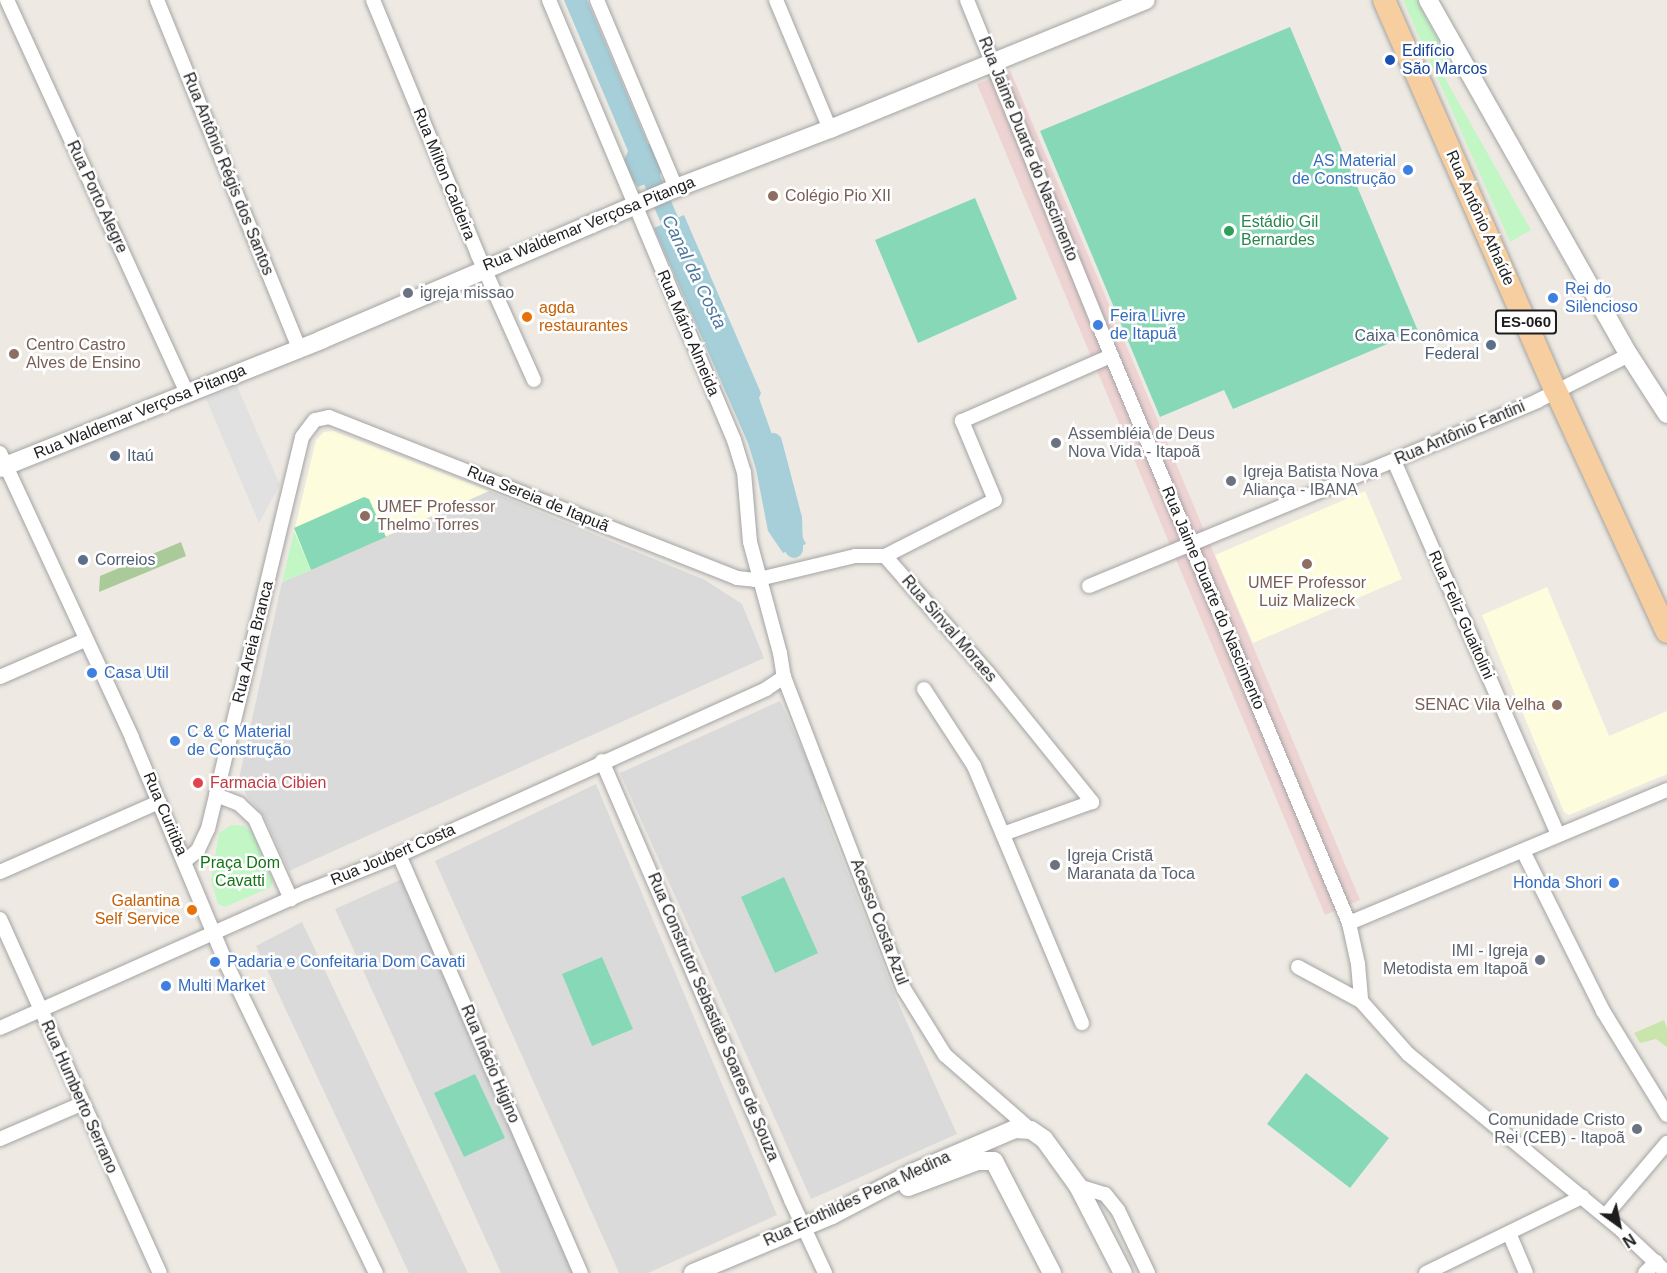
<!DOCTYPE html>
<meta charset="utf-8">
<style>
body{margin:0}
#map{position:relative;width:1667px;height:1273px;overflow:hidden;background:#eeeae3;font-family:Arial,sans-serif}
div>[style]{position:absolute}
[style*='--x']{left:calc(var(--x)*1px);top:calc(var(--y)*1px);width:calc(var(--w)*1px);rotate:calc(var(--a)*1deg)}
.residential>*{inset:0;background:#dbdada}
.commercial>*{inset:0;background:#eed3d3}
.education>*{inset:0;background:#fdfcdd}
.grass>*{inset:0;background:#cae5ac}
.forest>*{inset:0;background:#aaca9a}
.park>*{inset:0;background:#c2f6c5}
.pitch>*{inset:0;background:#86d8b6}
.parking>*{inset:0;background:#e1e1e1}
.water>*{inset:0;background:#a6cfd9}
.canal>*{height:18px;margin:-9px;padding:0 9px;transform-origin:9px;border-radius:9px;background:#a6cfd9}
.roads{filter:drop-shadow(0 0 2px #a4a4a4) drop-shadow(0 0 2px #a4a4a4)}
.minor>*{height:14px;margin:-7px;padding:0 7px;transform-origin:7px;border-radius:7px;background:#fff}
.tertiary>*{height:18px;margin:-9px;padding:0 9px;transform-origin:9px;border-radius:9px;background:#fff}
.primary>*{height:22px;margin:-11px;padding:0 11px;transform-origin:11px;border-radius:11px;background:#f6cea0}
.dots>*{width:16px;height:16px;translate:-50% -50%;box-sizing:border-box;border:3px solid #fff;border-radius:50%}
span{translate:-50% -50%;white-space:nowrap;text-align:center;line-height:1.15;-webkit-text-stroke:5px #fff;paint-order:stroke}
.shield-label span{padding:2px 4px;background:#fff;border:2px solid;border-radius:4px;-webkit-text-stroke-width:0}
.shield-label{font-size:15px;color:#1d1d1d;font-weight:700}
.transit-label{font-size:16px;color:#164399}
.left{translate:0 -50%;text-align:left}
.street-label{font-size:16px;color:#1d1d1d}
.shop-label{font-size:16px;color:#366cbe}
.right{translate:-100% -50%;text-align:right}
.education-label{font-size:16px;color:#785e54}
.leisure-label{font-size:16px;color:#27864d}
.worship-label{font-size:16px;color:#5b616d}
.food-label{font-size:16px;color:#c56008}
.service-label{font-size:16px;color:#4e5e75}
.health-label{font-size:16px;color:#be3a42}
.park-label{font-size:16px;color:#127417}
.water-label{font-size:18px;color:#4c789f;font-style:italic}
.north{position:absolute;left:1589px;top:1195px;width:60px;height:60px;-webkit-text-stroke:4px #fff;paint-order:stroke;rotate:147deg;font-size:16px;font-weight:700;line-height:24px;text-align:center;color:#1d1d1d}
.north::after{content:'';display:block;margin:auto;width:21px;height:27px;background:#1d1d1d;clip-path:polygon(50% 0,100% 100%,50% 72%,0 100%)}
</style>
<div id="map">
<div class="residential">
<i style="clip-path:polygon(489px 491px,705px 580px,742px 604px,764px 658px,289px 871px,265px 818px,247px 796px,239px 779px,282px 582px)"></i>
<i style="clip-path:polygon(780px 701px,821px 790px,822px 807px,896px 998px,957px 1134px,811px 1199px,620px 773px)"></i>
<i style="clip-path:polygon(596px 784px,777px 1215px,648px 1273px,619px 1273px,435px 861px)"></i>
<i style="clip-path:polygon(402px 879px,581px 1273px,501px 1273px,335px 909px)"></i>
<i style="clip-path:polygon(302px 922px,468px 1273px,409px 1273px,256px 946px)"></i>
</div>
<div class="commercial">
<i style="clip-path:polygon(1010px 70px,1360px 900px,1325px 915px,977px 84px)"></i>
</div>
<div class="education">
<i style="clip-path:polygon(333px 431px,489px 491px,282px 582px,316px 440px,324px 432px)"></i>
<i style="clip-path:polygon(1365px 491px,1402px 579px,1253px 643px,1215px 555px)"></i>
<i style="clip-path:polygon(1547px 587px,1609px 736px,1667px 711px,1667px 774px,1569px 815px,1564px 812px,1482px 615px)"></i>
</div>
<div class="grass">
<i style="clip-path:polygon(1664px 1020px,1667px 1028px,1667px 1047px,1656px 1039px,1640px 1043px,1634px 1033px)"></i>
</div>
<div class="forest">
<i style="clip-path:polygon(181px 542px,186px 556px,99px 592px,100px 576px)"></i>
</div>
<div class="park">
<i style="clip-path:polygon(1403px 0,1417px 0,1455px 72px,1442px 73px,1531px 230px,1510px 242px)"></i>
<i style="clip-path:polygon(294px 531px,311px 570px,282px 582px)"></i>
<i style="clip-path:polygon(231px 825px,244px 826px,253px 833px,273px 882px,269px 888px,225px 907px,218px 904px,211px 880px,219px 833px)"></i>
</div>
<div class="pitch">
<i style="clip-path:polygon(1290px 27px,1418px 331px,1233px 409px,1224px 390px,1160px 417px,1040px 131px)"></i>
<i style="clip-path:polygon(975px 198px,1017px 299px,918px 343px,875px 240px)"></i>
<i style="clip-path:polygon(364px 497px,369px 499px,386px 537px,311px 570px,294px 528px)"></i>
<i style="clip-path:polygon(784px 877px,818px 953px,775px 973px,741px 897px)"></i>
<i style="clip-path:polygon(602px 957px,633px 1029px,592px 1046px,562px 974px)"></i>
<i style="clip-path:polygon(1306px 1073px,1389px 1138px,1350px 1188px,1267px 1124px)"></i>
<i style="clip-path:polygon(475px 1074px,505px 1138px,464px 1157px,434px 1093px)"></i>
</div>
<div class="parking">
<i style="clip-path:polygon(237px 386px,280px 485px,259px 523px,206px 399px)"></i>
</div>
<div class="water">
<i style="clip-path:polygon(564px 0,587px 0,648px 144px,650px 144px,662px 170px,658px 179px,638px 187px,632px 179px,624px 160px,628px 151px)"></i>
<i style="clip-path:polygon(684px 215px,761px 393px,759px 398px,781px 460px,778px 469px,781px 495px,806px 544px,783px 553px,768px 531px,756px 469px,748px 443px,654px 228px)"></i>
</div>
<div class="canal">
<i style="--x:643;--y:159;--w:93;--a:66.5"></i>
<i style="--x:773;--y:442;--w:79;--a:75.3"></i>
<i style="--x:793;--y:518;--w:31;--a:88"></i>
</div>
<div class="roads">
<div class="minor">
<i style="--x:7;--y:0;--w:433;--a:65.4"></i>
<i style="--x:157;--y:0;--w:376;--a:67.8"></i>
<i style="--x:373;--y:0;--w:276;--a:67.6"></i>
<i style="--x:478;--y:255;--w:137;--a:65.9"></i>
<i style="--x:549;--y:0;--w:477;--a:67.2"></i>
<i style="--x:734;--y:440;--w:34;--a:73"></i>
<i style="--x:744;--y:472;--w:70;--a:85.1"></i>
<i style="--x:750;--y:542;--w:115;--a:74.9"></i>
<i style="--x:780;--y:653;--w:24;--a:81"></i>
<i style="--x:784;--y:677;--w:334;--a:69"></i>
<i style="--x:904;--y:989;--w:78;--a:58.2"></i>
<i style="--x:945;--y:1055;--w:114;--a:41.1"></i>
<i style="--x:597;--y:0;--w:204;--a:67.2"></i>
<i style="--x:776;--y:0;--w:140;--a:67.3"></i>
<i style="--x:967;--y:0;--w:359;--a:67.9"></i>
<i style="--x:1102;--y:333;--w:640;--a:67.28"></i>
<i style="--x:1349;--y:923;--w:42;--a:77.6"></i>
<i style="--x:1358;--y:964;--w:37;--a:85"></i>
<i style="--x:0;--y:453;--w:314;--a:65.1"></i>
<i style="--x:132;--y:738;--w:246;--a:67.3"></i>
<i style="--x:227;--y:965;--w:342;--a:64.2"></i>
<i style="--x:1394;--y:461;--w:408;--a:66.3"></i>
<i style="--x:885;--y:556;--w:123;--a:-27"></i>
<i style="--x:995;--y:500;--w:86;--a:-112.7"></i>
<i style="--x:962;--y:421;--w:163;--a:-23.6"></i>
<i style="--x:1089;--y:586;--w:485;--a:-22.4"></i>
<i style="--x:1537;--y:401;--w:103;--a:-26.6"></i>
<i style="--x:0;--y:677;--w:93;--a:-23.5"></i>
<i style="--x:924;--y:689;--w:92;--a:57"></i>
<i style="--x:974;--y:766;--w:279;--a:67.2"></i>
<i style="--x:602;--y:761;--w:478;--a:66.7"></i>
<i style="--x:791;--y:1200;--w:81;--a:65"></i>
<i style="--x:216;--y:795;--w:25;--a:21"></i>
<i style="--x:239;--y:804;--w:22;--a:43"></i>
<i style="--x:255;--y:819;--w:88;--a:65.8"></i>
<i style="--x:1523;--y:851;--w:179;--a:63.4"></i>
<i style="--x:1603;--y:1011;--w:122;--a:58.4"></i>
<i style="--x:399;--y:855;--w:456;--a:66.5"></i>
<i style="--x:185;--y:861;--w:17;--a:-40"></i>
<i style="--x:198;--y:850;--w:23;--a:-65"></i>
<i style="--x:208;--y:829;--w:403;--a:-76.5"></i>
<i style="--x:302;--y:437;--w:21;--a:-53"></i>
<i style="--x:315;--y:420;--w:14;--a:-12"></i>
<i style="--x:329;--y:417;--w:439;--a:21.5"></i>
<i style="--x:737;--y:578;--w:18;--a:6"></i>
<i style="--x:755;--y:580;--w:103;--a:-13.5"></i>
<i style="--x:855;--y:556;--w:30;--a:0"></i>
<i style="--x:885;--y:556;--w:156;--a:48.6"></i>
<i style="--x:988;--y:673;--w:166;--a:51.1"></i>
<i style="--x:1092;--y:802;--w:95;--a:160.2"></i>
<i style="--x:0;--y:872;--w:174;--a:-23.8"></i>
<i style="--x:0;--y:919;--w:388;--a:65.7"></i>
<i style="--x:1349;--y:923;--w:345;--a:-22.7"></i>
<i style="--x:1298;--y:967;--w:72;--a:28.4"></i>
<i style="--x:1361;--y:1001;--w:71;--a:48.4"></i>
<i style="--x:1408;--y:1054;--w:272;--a:39.5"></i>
<i style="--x:1618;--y:1227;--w:67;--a:43.2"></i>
<i style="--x:0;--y:1028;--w:335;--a:-24"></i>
<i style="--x:306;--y:892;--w:100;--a:-21.7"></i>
<i style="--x:399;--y:855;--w:403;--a:-24.3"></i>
<i style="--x:766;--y:689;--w:22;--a:-34"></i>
<i style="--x:0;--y:1139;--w:88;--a:-23.4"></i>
<i style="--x:1078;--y:1186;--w:28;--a:17"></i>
<i style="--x:1105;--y:1194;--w:21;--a:51"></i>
<i style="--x:1118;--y:1210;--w:70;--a:64.5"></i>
<i style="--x:1605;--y:1216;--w:96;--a:-49.7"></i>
<i style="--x:1509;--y:1233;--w:43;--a:67"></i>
<i style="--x:1426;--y:1273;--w:174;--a:-26"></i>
<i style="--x:1645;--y:1273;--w:16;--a:-45"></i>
</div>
<div class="tertiary">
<i style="--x:1428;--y:0;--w:408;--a:60.5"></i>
<i style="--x:1629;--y:355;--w:70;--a:57.2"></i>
<i style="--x:0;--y:468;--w:346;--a:-21.7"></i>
<i style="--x:321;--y:340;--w:386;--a:-23.2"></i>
<i style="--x:676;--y:188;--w:165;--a:-21"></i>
<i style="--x:830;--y:129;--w:341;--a:-22.2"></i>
<i style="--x:908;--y:1187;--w:74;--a:-20.6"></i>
<i style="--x:977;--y:1161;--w:17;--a:0"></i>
<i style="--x:994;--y:1161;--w:126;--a:62.6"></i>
<i style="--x:693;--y:1273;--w:151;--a:-22.6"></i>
<i style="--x:832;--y:1215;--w:90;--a:-27.7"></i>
<i style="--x:912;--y:1173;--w:112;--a:-23.1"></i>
<i style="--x:1015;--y:1129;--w:16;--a:4"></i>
<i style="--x:1031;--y:1130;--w:16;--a:35"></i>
<i style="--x:1044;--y:1139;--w:22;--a:54"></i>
<i style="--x:1057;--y:1157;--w:36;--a:54"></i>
<i style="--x:1078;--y:1186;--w:98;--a:62.7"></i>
</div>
<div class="primary">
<i style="--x:1384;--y:0;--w:427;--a:66.3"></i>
<i style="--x:1556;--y:391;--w:265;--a:65.3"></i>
</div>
</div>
<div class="dots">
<i style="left:1390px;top:60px;background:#1a4fb4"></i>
<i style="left:1408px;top:170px;background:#3f7fe0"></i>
<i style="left:773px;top:196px;background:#8d6e63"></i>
<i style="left:1229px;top:231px;background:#2e9e5b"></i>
<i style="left:408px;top:293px;background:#6b7280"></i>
<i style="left:1553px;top:298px;background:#3f7fe0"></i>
<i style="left:527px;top:317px;background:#e8710a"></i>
<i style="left:1098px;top:325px;background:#3f7fe0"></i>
<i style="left:1491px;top:345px;background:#5c6f8a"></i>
<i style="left:14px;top:354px;background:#8d6e63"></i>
<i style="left:1056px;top:443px;background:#6b7280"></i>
<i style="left:115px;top:456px;background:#5c6f8a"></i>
<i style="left:1231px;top:481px;background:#6b7280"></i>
<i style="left:365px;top:516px;background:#8d6e63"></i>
<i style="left:83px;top:560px;background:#5c6f8a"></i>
<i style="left:1307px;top:564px;background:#8d6e63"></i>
<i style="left:92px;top:673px;background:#3f7fe0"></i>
<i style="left:1557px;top:705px;background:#8d6e63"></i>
<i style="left:175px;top:741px;background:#3f7fe0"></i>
<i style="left:198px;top:783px;background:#e0444e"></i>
<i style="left:1055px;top:865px;background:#6b7280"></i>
<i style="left:1614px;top:883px;background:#3f7fe0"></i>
<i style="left:192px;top:910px;background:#e8710a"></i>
<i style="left:1540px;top:960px;background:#6b7280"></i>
<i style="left:215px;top:962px;background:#3f7fe0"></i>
<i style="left:166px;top:986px;background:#3f7fe0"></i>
<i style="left:1637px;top:1129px;background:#6b7280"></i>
</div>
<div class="shield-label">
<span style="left:1526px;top:322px">ES-060</span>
</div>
<div class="transit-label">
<span class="left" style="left:1402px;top:60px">Edifício<br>São Marcos</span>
</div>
<div class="street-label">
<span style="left:1028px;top:149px;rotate:68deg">Rua Jaime Duarte do Nascimento</span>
<span style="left:228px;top:174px;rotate:68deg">Rua Antônio Régis dos Santos</span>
<span style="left:444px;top:174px;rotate:68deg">Rua Milton Caldeira</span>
<span style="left:97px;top:197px;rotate:65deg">Rua Porto Alegre</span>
<span style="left:1480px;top:218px;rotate:66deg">Rua Antônio Athaíde</span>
<span style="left:589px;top:224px;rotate:-22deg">Rua Waldemar Verçosa Pitanga</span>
<span style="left:688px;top:333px;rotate:67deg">Rua Mário Almeida</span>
<span style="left:140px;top:412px;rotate:-22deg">Rua Waldemar Verçosa Pitanga</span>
<span style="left:1460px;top:433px;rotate:-23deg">Rua Antônio Fantini</span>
<span style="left:538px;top:499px;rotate:22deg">Rua Sereia de Itapuã</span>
<span style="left:1213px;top:598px;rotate:67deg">Rua Jaime Duarte do Nascimento</span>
<span style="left:1461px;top:615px;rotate:66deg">Rua Feliz Guaitolini</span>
<span style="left:949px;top:629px;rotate:49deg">Rua Sinval Moraes</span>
<span style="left:253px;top:642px;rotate:-76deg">Rua Areia Branca</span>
<span style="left:165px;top:814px;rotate:67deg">Rua Curitiba</span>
<span style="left:393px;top:855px;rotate:-23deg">Rua Joubert Costa</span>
<span style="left:879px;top:922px;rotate:69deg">Acesso Costa Azul</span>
<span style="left:713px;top:1017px;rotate:67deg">Rua Construtor Sebastião Soares de Souza</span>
<span style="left:490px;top:1064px;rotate:67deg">Rua Inácio Higino</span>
<span style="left:79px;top:1097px;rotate:66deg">Rua Humberto Serrano</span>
<span style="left:857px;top:1199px;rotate:-25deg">Rua Erothildes Pena Medina</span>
</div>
<div class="shop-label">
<span class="right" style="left:1396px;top:170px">AS Material<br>de Construção</span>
<span class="left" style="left:1565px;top:298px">Rei do<br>Silencioso</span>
<span class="left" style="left:1110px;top:325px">Feira Livre<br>de Itapuã</span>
<span class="left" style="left:104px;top:673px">Casa Util</span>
<span class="left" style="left:187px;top:741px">C &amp; C Material<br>de Construção</span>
<span class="right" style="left:1602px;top:883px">Honda Shori</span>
<span class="left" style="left:227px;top:962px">Padaria e Confeitaria Dom Cavati</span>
<span class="left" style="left:178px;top:986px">Multi Market</span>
</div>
<div class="education-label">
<span class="left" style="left:785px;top:196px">Colégio Pio XII</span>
<span class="left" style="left:26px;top:354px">Centro Castro<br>Alves de Ensino</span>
<span class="left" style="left:377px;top:516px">UMEF Professor<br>Thelmo Torres</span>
<span style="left:1307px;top:592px">UMEF Professor<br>Luiz Malizeck</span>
<span class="right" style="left:1545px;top:705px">SENAC Vila Velha</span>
</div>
<div class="leisure-label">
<span class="left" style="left:1241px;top:231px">Estádio Gil<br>Bernardes</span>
</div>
<div class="worship-label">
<span class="left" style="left:420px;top:293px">igreja missao</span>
<span class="left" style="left:1068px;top:443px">Assembléia de Deus<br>Nova Vida - Itapoã</span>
<span class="left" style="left:1243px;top:481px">Igreja Batista Nova<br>Aliança - IBANA</span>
<span class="left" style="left:1067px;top:865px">Igreja Cristã<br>Maranata da Toca</span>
<span class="right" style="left:1528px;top:960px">IMI - Igreja<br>Metodista em Itapoã</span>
<span class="right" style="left:1625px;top:1129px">Comunidade Cristo<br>Rei (CEB) - Itapoã</span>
</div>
<div class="food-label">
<span class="left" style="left:539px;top:317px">agda<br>restaurantes</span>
<span class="right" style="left:180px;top:910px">Galantina<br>Self Service</span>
</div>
<div class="service-label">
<span class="right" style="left:1479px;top:345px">Caixa Econômica<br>Federal</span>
<span class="left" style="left:127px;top:456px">Itaú</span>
<span class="left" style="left:95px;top:560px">Correios</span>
</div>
<div class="health-label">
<span class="left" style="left:210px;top:783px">Farmacia Cibien</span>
</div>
<div class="park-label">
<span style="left:240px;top:872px">Praça Dom<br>Cavatti</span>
</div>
<div class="water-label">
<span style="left:694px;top:272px;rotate:64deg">Canal da Costa</span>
</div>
<div class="north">N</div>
</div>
